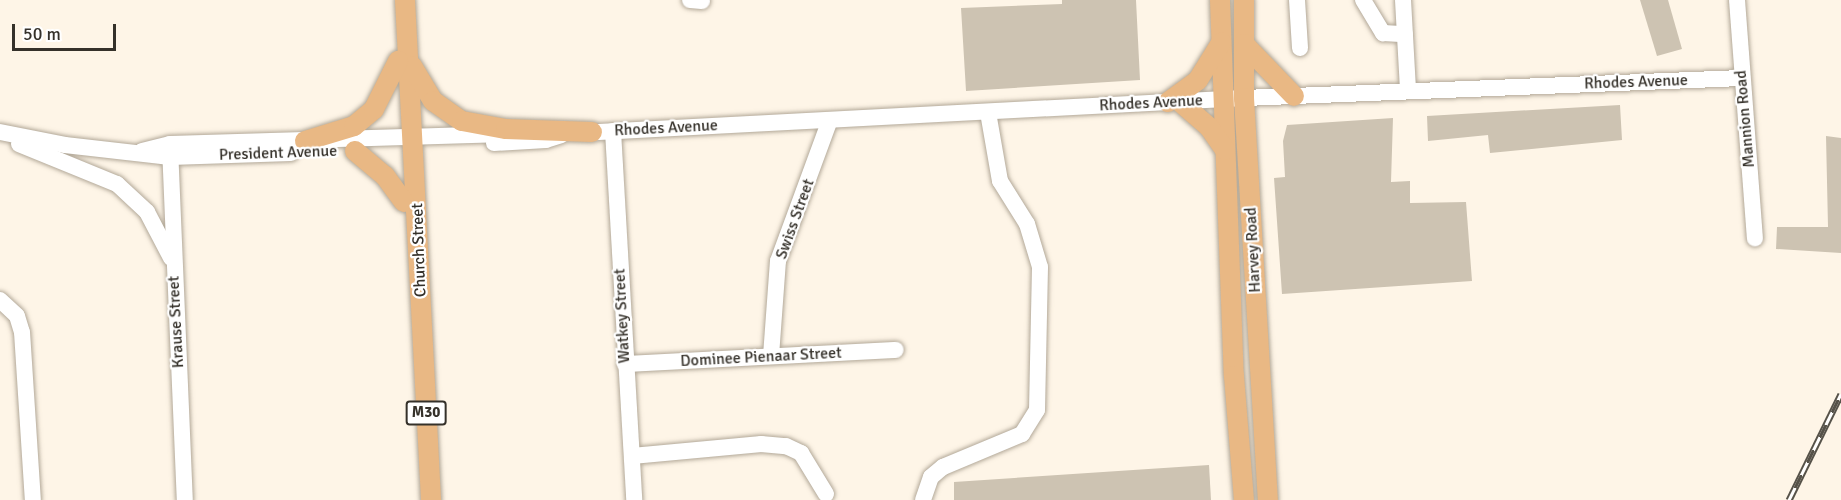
<!DOCTYPE html>
<style>
body{margin:0}
#map{position:relative;width:1841px;height:500px;overflow:hidden;background:#fef5e7;font-family:Signika,sans-serif}
div>[style]{position:absolute}
[style*='--x']{left:calc(var(--x)*1px);top:calc(var(--y)*1px);width:calc(var(--w)*1px);rotate:calc(var(--a)*1deg)}
.building>*{inset:0;background:#cdc3b2}
.roads{filter:drop-shadow(0 0 2px #b2a898) drop-shadow(0 0 2px #b2a898)}
.minor>*{height:16px;margin:-8px;padding:0 8px;transform-origin:8px;border-radius:8px;background:#fff}
.major>*{height:20px;margin:-10px;padding:0 10px;transform-origin:10px;border-radius:10px;background:#e9b884}
.rail>*{height:7px;margin-top:-3.5px;transform-origin:0;background:repeating-linear-gradient(90deg,#fff 0 14px,#565249 0 28px);box-sizing:border-box;border-block:2px solid #565249}
span{translate:-50% -50%;white-space:nowrap;text-align:center;line-height:1.15;-webkit-text-stroke:4.5px #fff;paint-order:stroke}
.shield-label span{padding:2px 4px;background:#fff;border:2px solid;border-radius:4px;-webkit-text-stroke-width:0}
.shield-label{font-size:15px;color:#35312a;font-weight:700}
.street-label{font-size:16px;color:#35312a}
.scale{position:absolute;left:12px;top:24px;width:104px;height:27px;box-sizing:border-box;border:3px solid #35312a;border-top:0;padding-left:8px;font-size:18px;line-height:21px;white-space:nowrap;color:#35312a;-webkit-text-stroke:4px #fff;paint-order:stroke}
</style>
<div id="map">
<div class="building">
<i style="clip-path:polygon(1062px 0,1136px 0,1140px 80px,966px 91px,961px 8px,1062px 4px)"></i>
<i style="clip-path:polygon(1640px 0,1668px 0,1682px 49px,1657px 56px)"></i>
<i style="clip-path:polygon(1620px 105px,1622px 140px,1490px 153px,1488px 135px,1428px 141px,1427px 116px)"></i>
<i style="clip-path:polygon(1393px 118px,1391px 182px,1410px 181px,1410px 203px,1466px 202px,1472px 281px,1282px 294px,1274px 178px,1285px 177px,1283px 141px,1287px 125px)"></i>
<i style="clip-path:polygon(1826px 136px,1841px 138px,1841px 253px,1776px 249px,1777px 227px,1828px 227px)"></i>
<i style="clip-path:polygon(1209px 465px,1211px 500px,954px 500px,954px 482px)"></i>
</div>
<div class="roads">
<div class="minor">
<i style="--x:690;--y:0;--w:12;--a:5"></i>
<i style="--x:1297;--y:0;--w:48;--a:86.4"></i>
<i style="--x:1363;--y:0;--w:39;--a:59"></i>
<i style="--x:1383;--y:33;--w:22;--a:3"></i>
<i style="--x:1403;--y:0;--w:90;--a:86.8"></i>
<i style="--x:1737;--y:0;--w:239;--a:85.7"></i>
<i style="--x:613;--y:131;--w:370;--a:86.7"></i>
<i style="--x:0;--y:132;--w:66;--a:11.3"></i>
<i style="--x:65;--y:145;--w:106;--a:6.5"></i>
<i style="--x:170;--y:157;--w:121;--a:-1.9"></i>
<i style="--x:580;--y:133;--w:665;--a:-3.02"></i>
<i style="--x:1244;--y:98;--w:497;--a:-2.3"></i>
<i style="--x:494;--y:143;--w:52;--a:-3.3"></i>
<i style="--x:546;--y:140;--w:16;--a:-18"></i>
<i style="--x:19;--y:144;--w:106;--a:22.2"></i>
<i style="--x:117;--y:184;--w:41;--a:43"></i>
<i style="--x:147;--y:212;--w:52;--a:62.4"></i>
<i style="--x:170;--y:147;--w:353;--a:87.6"></i>
<i style="--x:142;--y:151;--w:29;--a:-14"></i>
<i style="--x:170;--y:144;--w:336;--a:-1.7"></i>
<i style="--x:0;--y:300;--w:23;--a:43"></i>
<i style="--x:17;--y:316;--w:17;--a:73"></i>
<i style="--x:22;--y:332;--w:168;--a:86.3"></i>
<i style="--x:771;--y:356;--w:95;--a:-85.8"></i>
<i style="--x:778;--y:261;--w:150;--a:-69.8"></i>
<i style="--x:625;--y:364;--w:271;--a:-3"></i>
<i style="--x:632;--y:456;--w:130;--a:-5.3"></i>
<i style="--x:761;--y:444;--w:25;--a:5"></i>
<i style="--x:786;--y:446;--w:17;--a:25"></i>
<i style="--x:801;--y:453;--w:48;--a:58.6"></i>
<i style="--x:923;--y:500;--w:24;--a:-71"></i>
<i style="--x:931;--y:477;--w:16;--a:-40"></i>
<i style="--x:943;--y:467;--w:86;--a:-22.7"></i>
<i style="--x:1022;--y:434;--w:28;--a:-58"></i>
<i style="--x:1037;--y:410;--w:143;--a:-88.8"></i>
<i style="--x:1040;--y:267;--w:45;--a:-106.8"></i>
<i style="--x:1027;--y:224;--w:51;--a:-122.1"></i>
<i style="--x:1000;--y:181;--w:70;--a:-99.9"></i>
</div>
<div class="major">
<i style="--x:405;--y:0;--w:501;--a:87.02"></i>
<i style="--x:1220;--y:0;--w:376;--a:87.9"></i>
<i style="--x:1234;--y:376;--w:124;--a:85.4"></i>
<i style="--x:1244;--y:0;--w:98;--a:90"></i>
<i style="--x:1244;--y:98;--w:403;--a:86.6"></i>
<i style="--x:1244;--y:44;--w:72;--a:46.1"></i>
<i style="--x:412;--y:66;--w:41;--a:59"></i>
<i style="--x:433;--y:101;--w:35;--a:35"></i>
<i style="--x:462;--y:121;--w:45;--a:10.3"></i>
<i style="--x:506;--y:129;--w:86;--a:2"></i>
<i style="--x:1179;--y:101;--w:40;--a:41"></i>
<i style="--x:1209;--y:127;--w:28;--a:55"></i>
<i style="--x:1168;--y:102;--w:37;--a:-36"></i>
<i style="--x:1198;--y:80;--w:44;--a:-58.1"></i>
<i style="--x:305;--y:141;--w:51;--a:-17"></i>
<i style="--x:354;--y:126;--w:26;--a:-40"></i>
<i style="--x:374;--y:109;--w:54;--a:-63.4"></i>
<i style="--x:355;--y:151;--w:39;--a:40"></i>
<i style="--x:385;--y:176;--w:32;--a:54"></i>
</div>
</div>
<div class="rail">
<i style="--x:1789;--y:500;--w:118;--a:-63.9"></i>
</div>
<div class="shield-label">
<span style="left:426px;top:413px">M30</span>
</div>
<div class="street-label">
<span style="left:1636px;top:82px;rotate:-2deg">Rhodes Avenue</span>
<span style="left:1151px;top:103px;rotate:-3deg">Rhodes Avenue</span>
<span style="left:1745px;top:119px;rotate:-95deg">Mannion Road</span>
<span style="left:666px;top:128px;rotate:-3deg">Rhodes Avenue</span>
<span style="left:278px;top:153px;rotate:-2deg">President Avenue</span>
<span style="left:795px;top:219px;rotate:-70deg">Swiss Street</span>
<span style="left:419px;top:250px;rotate:-92deg">Church Street</span>
<span style="left:1253px;top:250px;rotate:-93deg">Harvey Road</span>
<span style="left:622px;top:316px;rotate:-93deg">Watkey Street</span>
<span style="left:176px;top:322px;rotate:-93deg">Krause Street</span>
<span style="left:761px;top:357px;rotate:-3deg">Dominee Pienaar Street</span>
</div>
<div class="scale">50 m</div>
</div>
